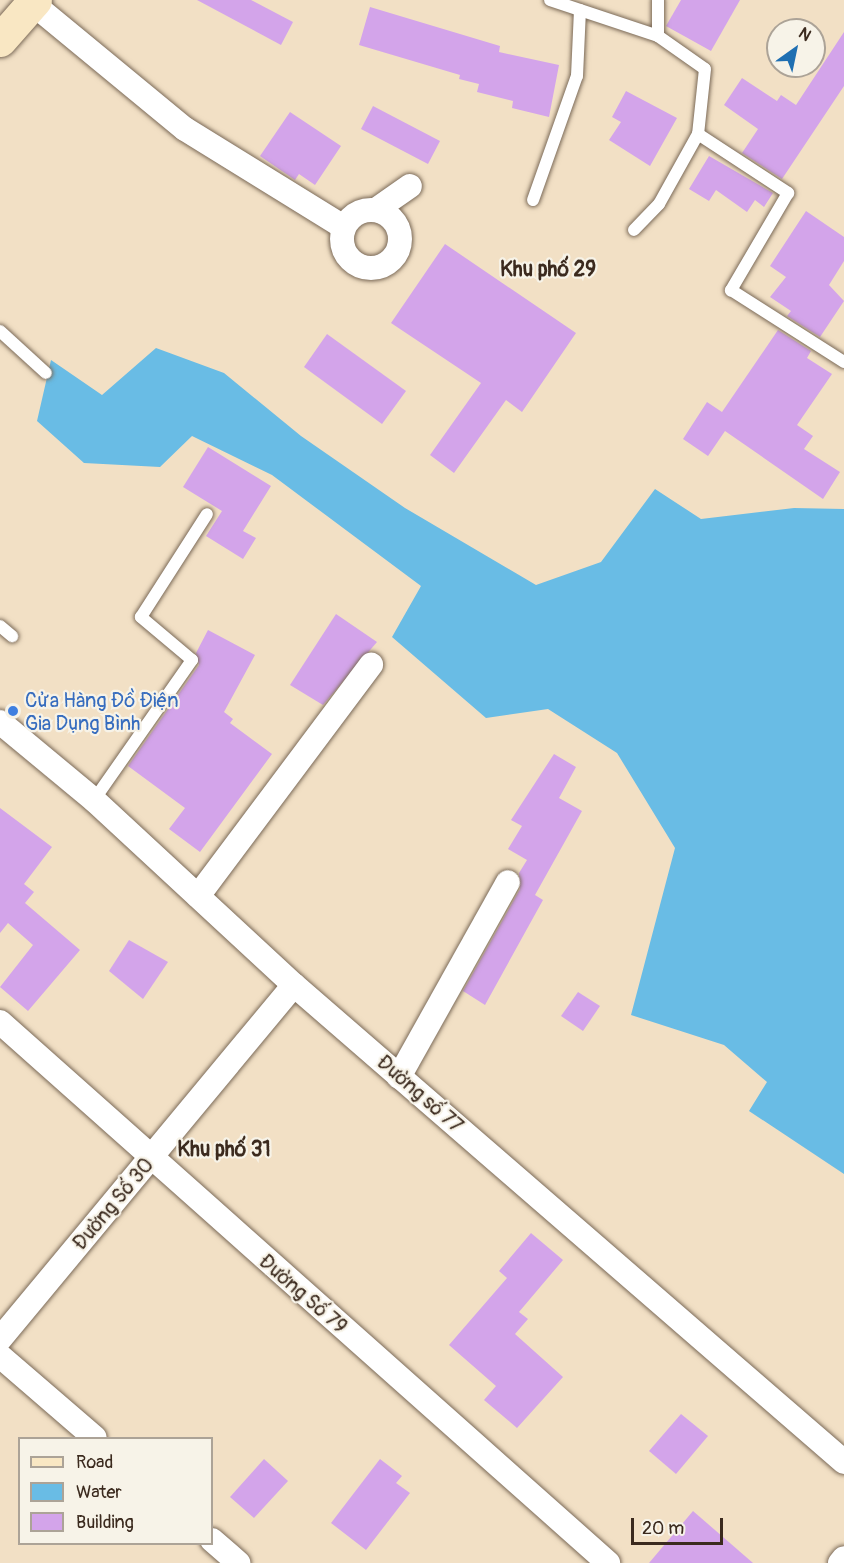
<!DOCTYPE html>
<meta charset="utf-8">
<style>
body{margin:0}
#map{position:relative;width:844px;height:1563px;overflow:hidden;background:#f2e0c5;font-family:Pangolin,sans-serif}
div>[style]{position:absolute}
[style*='--x']{left:calc(var(--x)*1px);top:calc(var(--y)*1px);width:calc(var(--w)*1px);rotate:calc(var(--a)*1deg)}
.water>*{inset:0;background:#69bce5}
.building>*{inset:0;background:#d3a4ea}
.roads{filter:drop-shadow(0 0 2px #7b6a58) drop-shadow(0 0 2px #7b6a58)}
.lane>*{height:12px;margin:-6px;padding:0 6px;transform-origin:6px;border-radius:6px;background:#fff}
.street>*{height:24px;margin:-12px;padding:0 12px;transform-origin:12px;border-radius:12px;background:#fff}
.street>.ring{margin:-12px;padding:0;box-sizing:content-box;background:none;border:24px solid #fff;border-radius:50%}
.secondary>*{height:33px;margin:-16.5px;padding:0 16.5px;transform-origin:16.5px;border-radius:16.5px;background:#f9e7c3}
.dots>*{width:16px;height:16px;translate:-50% -50%;box-sizing:border-box;border:3px solid #f7f3e8;border-radius:50%}
span{translate:-50% -50%;white-space:nowrap;text-align:center;line-height:1.15;-webkit-text-stroke:4.5px #f7f3e8;paint-order:stroke}
.shop-label{font-size:20px;color:#366cbe}
.left{translate:0 -50%;text-align:left}
.street-label{font-size:20px;color:#3b2a1e}
.neighbourhood-label{font-size:21px;color:#3b2a1e;font-weight:700}
.legend{position:absolute;left:18px;top:1437px;width:195px;height:108px;box-sizing:border-box;background:#f7f3e8;border:2px solid #aca397;margin:0;padding:8px 10px;list-style:none;font-size:18px;color:#3b2a1e}
.legend li{display:flex;align-items:center;gap:12px;height:30px}
.legend b{width:30px;border:2px solid #aca397}
.north{position:absolute;left:766px;top:18px;width:60px;height:60px;box-sizing:border-box;background:#f7f3e8;border:2px solid #aca397;border-radius:50%;rotate:33deg;font-size:16px;font-weight:700;line-height:24px;text-align:center;color:#3b2a1e}
.north::after{content:'';display:block;margin:auto;width:21px;height:27px;background:#1f6fb2;clip-path:polygon(50% 0,100% 100%,50% 72%,0 100%)}
.scale{position:absolute;left:631px;top:1518px;width:92px;height:27px;box-sizing:border-box;border:3px solid #3b2a1e;border-top:0;padding-left:8px;font-size:18px;line-height:21px;white-space:nowrap;color:#3b2a1e;-webkit-text-stroke:4px #f7f3e8;paint-order:stroke}
</style>
<div id="map">
<div class="water">
<i style="clip-path:polygon(156px 348px,224px 373px,301px 436px,405px 508px,536px 585px,601px 562px,655px 489px,701px 519px,794px 508px,844px 509px,844px 1174px,749px 1111px,767px 1082px,724px 1045px,631px 1015px,675px 848px,617px 753px,548px 709px,486px 718px,392px 637px,421px 586px,272px 475px,192px 436px,160px 467px,84px 463px,37px 421px,51px 360px,102px 395px)"></i>
</div>
<div class="building">
<i style="clip-path:polygon(197px 0,251px 0,293px 22px,281px 45px)"></i>
<i style="clip-path:polygon(681px 0,740px 0,711px 51px,666px 26px)"></i>
<i style="clip-path:polygon(370px 7px,500px 46px,499px 52px,559px 65px,549px 117px,512px 108px,513px 101px,477px 92px,479px 84px,459px 79px,460px 75px,359px 45px)"></i>
<i style="clip-path:polygon(844px 32px,844px 86px,782px 179px,742px 153px,758px 129px,724px 105px,742px 78px,777px 101px,781px 95px,796px 105px)"></i>
<i style="clip-path:polygon(626px 91px,677px 118px,650px 166px,609px 140px,621px 122px,612px 117px)"></i>
<i style="clip-path:polygon(373px 106px,440px 141px,428px 164px,361px 129px)"></i>
<i style="clip-path:polygon(290px 112px,341px 146px,315px 185px,299px 174px,295px 180px,260px 156px)"></i>
<i style="clip-path:polygon(709px 156px,773px 193px,764px 207px,755px 200px,747px 212px,716px 190px,709px 201px,689px 189px)"></i>
<i style="clip-path:polygon(806px 211px,844px 237px,844px 261px,829px 285px,844px 301px,820px 337px,787px 316px,791px 311px,770px 297px,786px 277px,770px 266px)"></i>
<i style="clip-path:polygon(445px 244px,576px 333px,522px 412px,506px 400px,454px 473px,430px 455px,481px 383px,391px 323px)"></i>
<i style="clip-path:polygon(778px 330px,811px 351px,807px 358px,832px 374px,797px 425px,813px 436px,804px 449px,840px 472px,823px 499px,725px 431px,708px 456px,683px 439px,707px 402px,722px 412px)"></i>
<i style="clip-path:polygon(327px 334px,406px 391px,382px 424px,304px 367px)"></i>
<i style="clip-path:polygon(208px 447px,271px 486px,243px 531px,256px 538px,243px 559px,206px 536px,222px 511px,183px 487px)"></i>
<i style="clip-path:polygon(336px 614px,377px 642px,323px 705px,290px 685px)"></i>
<i style="clip-path:polygon(208px 630px,255px 655px,224px 712px,233px 719px,230px 723px,272px 754px,200px 852px,169px 829px,185px 808px,128px 766px,199px 665px,196px 653px)"></i>
<i style="clip-path:polygon(554px 754px,576px 767px,559px 798px,582px 811px,535px 895px,543px 900px,485px 1005px,463px 991px,520px 889px,519px 873px,527px 860px,508px 849px,522px 826px,511px 820px)"></i>
<i style="clip-path:polygon(0 808px,52px 847px,24px 884px,34px 892px,25px 903px,80px 950px,28px 1011px,0 987px,33px 945px,8px 923px,0 933px)"></i>
<i style="clip-path:polygon(129px 940px,168px 962px,143px 999px,109px 971px)"></i>
<i style="clip-path:polygon(578px 992px,600px 1006px,583px 1031px,561px 1016px)"></i>
<i style="clip-path:polygon(531px 1233px,563px 1260px,519px 1312px,528px 1319px,515px 1334px,563px 1377px,517px 1428px,484px 1400px,496px 1386px,449px 1345px,507px 1278px,499px 1271px)"></i>
<i style="clip-path:polygon(681px 1414px,708px 1436px,676px 1474px,649px 1451px)"></i>
<i style="clip-path:polygon(264px 1459px,288px 1481px,254px 1518px,230px 1497px)"></i>
<i style="clip-path:polygon(380px 1459px,402px 1476px,396px 1483px,410px 1493px,366px 1550px,331px 1523px)"></i>
<i style="clip-path:polygon(693px 1511px,753px 1563px,649px 1563px)"></i>
</div>
<div class="roads">
<div class="lane">
<i style="--x:550;--y:0;--w:114;--a:18.4"></i>
<i style="--x:658;--y:36;--w:57;--a:35.1"></i>
<i style="--x:705;--y:69;--w:65;--a:96.1"></i>
<i style="--x:698;--y:134;--w:80;--a:119.1"></i>
<i style="--x:659;--y:204;--w:36;--a:134"></i>
<i style="--x:658;--y:0;--w:36;--a:90"></i>
<i style="--x:698;--y:134;--w:108;--a:33.2"></i>
<i style="--x:788;--y:193;--w:113;--a:120.4"></i>
<i style="--x:731;--y:290;--w:134;--a:32.5"></i>
<i style="--x:533;--y:200;--w:132;--a:-70.5"></i>
<i style="--x:577;--y:76;--w:66;--a:-87.4"></i>
<i style="--x:0;--y:331;--w:62;--a:42.4"></i>
<i style="--x:0;--y:626;--w:16;--a:40"></i>
<i style="--x:94;--y:800;--w:171;--a:-55"></i>
<i style="--x:192;--y:660;--w:67;--a:-139.9"></i>
<i style="--x:141;--y:617;--w:122;--a:-57.3"></i>
</div>
<div class="street">
<i style="--x:32;--y:3;--w:198;--a:39.5"></i>
<i style="--x:185;--y:129;--w:185;--a:31.7"></i>
<i style="--x:377;--y:209;--w:40;--a:-34.9"></i>
<i class="ring" style="left:342px;top:210px;width:34px;height:34px"></i>
<i style="--x:0;--y:722;--w:122;--a:39.7"></i>
<i style="--x:94;--y:800;--w:272;--a:42.8"></i>
<i style="--x:294;--y:985;--w:728;--a:40.93"></i>
<i style="--x:198;--y:896;--w:289;--a:-53.2"></i>
<i style="--x:0;--y:1022;--w:814;--a:41.66"></i>
<i style="--x:399;--y:1077;--w:223;--a:-60.8"></i>
<i style="--x:0;--y:1339;--w:460;--a:-50.3"></i>
<i style="--x:0;--y:1356;--w:125;--a:40.8"></i>
<i style="--x:212;--y:1540;--w:35;--a:41"></i>
<i style="--x:840;--y:1563;--w:6;--a:-51"></i>
</div>
<div class="secondary">
<i style="--x:0;--y:40;--w:53;--a:-48.8"></i>
</div>
</div>
<div class="dots">
<i style="left:13px;top:711px;background:#3f7fe0"></i>
</div>
<div class="shop-label">
<span class="left" style="left:25px;top:712px">Cửa Hàng Đồ Điện<br>Gia Dụng Bình</span>
</div>
<div class="street-label">
<span style="left:420px;top:1094px;rotate:41deg">Đường số 77</span>
<span style="left:113px;top:1204px;rotate:-50deg">Đường Số 30</span>
<span style="left:303px;top:1294px;rotate:41deg">Đường Số 79</span>
</div>
<div class="neighbourhood-label">
<span style="left:548px;top:270px">Khu phố 29</span>
<span style="left:224px;top:1150px">Khu phố 31</span>
</div>
<ul class="legend">
<li><b style="height:8px;background:#f9e7c3"></b>Road</li>
<li><b style="height:16px;background:#69bce5"></b>Water</li>
<li><b style="height:16px;background:#d3a4ea"></b>Building</li>
</ul>
<div class="north">N</div>
<div class="scale">20 m</div>
</div>
